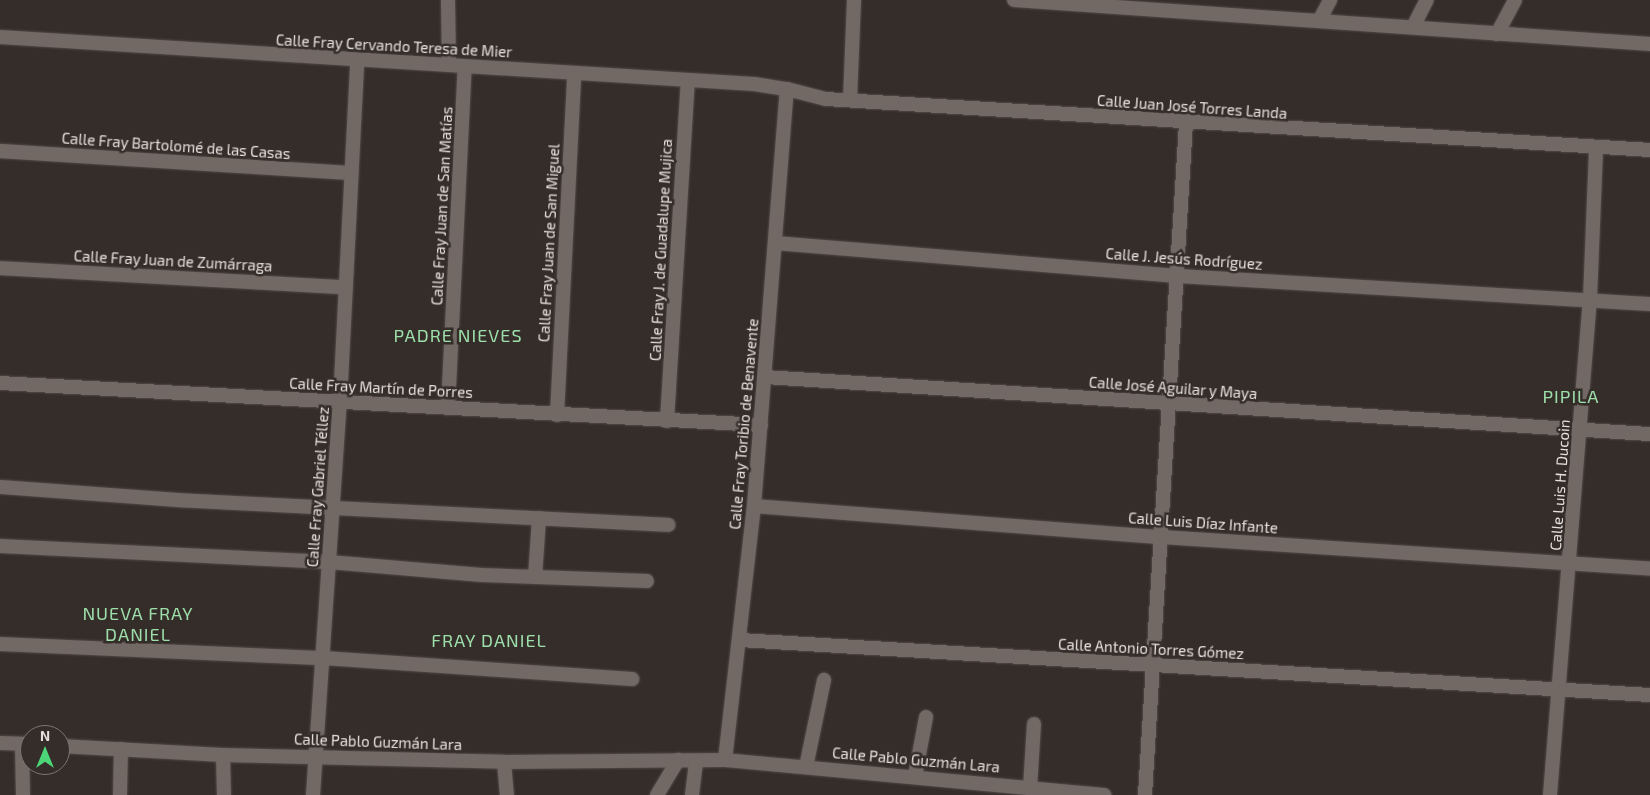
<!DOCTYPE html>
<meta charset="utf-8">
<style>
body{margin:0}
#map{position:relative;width:1650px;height:795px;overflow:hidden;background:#352d29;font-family:"Exo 2",sans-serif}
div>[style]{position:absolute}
.roads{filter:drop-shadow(0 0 1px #514a47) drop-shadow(0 0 1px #514a47)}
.minor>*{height:14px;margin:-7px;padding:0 7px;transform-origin:7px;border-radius:7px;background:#726864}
span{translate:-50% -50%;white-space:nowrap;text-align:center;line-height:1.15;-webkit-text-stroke:5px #352d29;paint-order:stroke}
.street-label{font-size:15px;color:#e6e0de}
.quarter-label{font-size:18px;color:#9ddfaa;letter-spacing:1px}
.north{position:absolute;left:20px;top:725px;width:50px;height:50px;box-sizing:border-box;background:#352d29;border:1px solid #7c7571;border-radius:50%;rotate:0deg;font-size:14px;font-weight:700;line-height:20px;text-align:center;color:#e6e0de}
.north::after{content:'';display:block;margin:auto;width:18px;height:22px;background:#4cd677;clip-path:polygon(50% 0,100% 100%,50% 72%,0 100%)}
</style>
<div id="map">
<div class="roads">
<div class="minor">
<i style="left:448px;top:0;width:65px;rotate:89.1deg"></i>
<i style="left:1014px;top:0;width:638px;rotate:3.96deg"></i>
<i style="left:1319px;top:21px;width:24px;rotate:-62deg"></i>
<i style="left:1413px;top:27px;width:30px;rotate:-63deg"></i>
<i style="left:1497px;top:34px;width:38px;rotate:-62deg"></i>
<i style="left:0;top:37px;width:755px;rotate:3.57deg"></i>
<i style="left:754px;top:84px;width:33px;rotate:9deg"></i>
<i style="left:787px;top:89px;width:40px;rotate:14.4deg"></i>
<i style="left:826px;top:99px;width:826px;rotate:3.54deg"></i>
<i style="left:850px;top:100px;width:100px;rotate:-87.7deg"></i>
<i style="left:0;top:151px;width:352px;rotate:3.6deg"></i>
<i style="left:776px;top:243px;width:402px;rotate:4.7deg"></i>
<i style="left:1177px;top:276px;width:474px;rotate:3.4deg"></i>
<i style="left:0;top:268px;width:346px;rotate:3.2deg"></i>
<i style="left:765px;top:377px;width:887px;rotate:3.69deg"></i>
<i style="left:0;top:383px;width:762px;rotate:3.16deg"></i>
<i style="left:448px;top:408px;width:342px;rotate:-87.2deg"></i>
<i style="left:557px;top:415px;width:341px;rotate:-87.1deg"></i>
<i style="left:667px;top:421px;width:341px;rotate:-86.5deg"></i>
<i style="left:0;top:487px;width:178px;rotate:4.2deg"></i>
<i style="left:178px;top:500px;width:491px;rotate:2.9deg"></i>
<i style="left:754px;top:506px;width:408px;rotate:4.4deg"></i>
<i style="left:1161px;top:537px;width:490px;rotate:3.7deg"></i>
<i style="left:0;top:546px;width:329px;rotate:2.8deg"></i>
<i style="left:329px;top:562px;width:153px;rotate:4.9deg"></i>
<i style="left:481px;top:575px;width:166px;rotate:2.1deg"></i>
<i style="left:535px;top:577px;width:59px;rotate:-86.1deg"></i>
<i style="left:740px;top:640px;width:912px;rotate:3.46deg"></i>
<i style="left:0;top:644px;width:323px;rotate:2.5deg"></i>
<i style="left:323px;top:658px;width:310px;rotate:3.9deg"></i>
<i style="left:0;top:743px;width:29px;rotate:2deg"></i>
<i style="left:22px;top:744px;width:51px;rotate:88.9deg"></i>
<i style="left:60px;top:746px;width:163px;rotate:3.2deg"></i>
<i style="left:223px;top:755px;width:281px;rotate:1.4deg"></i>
<i style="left:504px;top:762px;width:221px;rotate:-0.5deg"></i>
<i style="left:725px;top:760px;width:381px;rotate:5.3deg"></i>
<i style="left:223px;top:755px;width:40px;rotate:88.6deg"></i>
<i style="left:725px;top:760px;width:256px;rotate:-83.5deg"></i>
<i style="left:754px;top:506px;width:418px;rotate:-85.5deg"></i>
<i style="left:504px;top:762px;width:33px;rotate:85deg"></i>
<i style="left:806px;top:767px;width:89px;rotate:-78.3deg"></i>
<i style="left:915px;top:776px;width:60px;rotate:-79.4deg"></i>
<i style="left:1030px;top:788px;width:64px;rotate:-86.4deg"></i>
<i style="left:120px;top:795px;width:46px;rotate:-88.8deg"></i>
<i style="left:313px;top:795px;width:394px;rotate:-86.1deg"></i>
<i style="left:340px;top:402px;width:341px;rotate:-87.1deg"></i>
<i style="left:657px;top:795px;width:41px;rotate:-59deg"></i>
<i style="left:692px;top:795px;width:34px;rotate:-83deg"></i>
<i style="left:1145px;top:795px;width:673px;rotate:-86.51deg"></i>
<i style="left:1550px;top:795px;width:498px;rotate:-85.4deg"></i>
<i style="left:1590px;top:299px;width:152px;rotate:-87.7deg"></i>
</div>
</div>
<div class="street-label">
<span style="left:394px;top:46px;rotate:3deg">Calle Fray Cervando Teresa de Mier</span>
<span style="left:1192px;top:107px;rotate:4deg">Calle Juan José Torres Landa</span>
<span style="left:176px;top:146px;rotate:4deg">Calle Fray Bartolomé de las Casas</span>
<span style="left:442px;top:206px;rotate:-87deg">Calle Fray Juan de San Matías</span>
<span style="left:549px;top:243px;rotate:-87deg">Calle Fray Juan de San Miguel</span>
<span style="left:661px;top:250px;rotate:-87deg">Calle Fray J. de Guadalupe Mujica</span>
<span style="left:1184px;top:259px;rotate:4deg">Calle J. Jesús Rodríguez</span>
<span style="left:173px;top:261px;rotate:3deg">Calle Fray Juan de Zumárraga</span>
<span style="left:381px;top:388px;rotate:3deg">Calle Fray Martín de Porres</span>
<span style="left:1173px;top:388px;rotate:4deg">Calle José Aguilar y Maya</span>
<span style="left:744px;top:424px;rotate:-85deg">Calle Fray Toribio de Benavente</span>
<span style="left:1560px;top:485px;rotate:-86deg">Calle Luis H. Ducoin</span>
<span style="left:318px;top:487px;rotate:-86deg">Calle Fray Gabriel Téllez</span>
<span style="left:1203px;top:523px;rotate:4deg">Calle Luis Díaz Infante</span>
<span style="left:1151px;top:649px;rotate:3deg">Calle Antonio Torres Gómez</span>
<span style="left:378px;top:742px;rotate:2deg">Calle Pablo Guzmán Lara</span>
<span style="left:916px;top:760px;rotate:5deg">Calle Pablo Guzmán Lara</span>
</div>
<div class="quarter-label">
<span style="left:458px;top:335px">PADRE NIEVES</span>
<span style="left:1571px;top:396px">PIPILA</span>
<span style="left:138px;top:624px">NUEVA FRAY<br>DANIEL</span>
<span style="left:489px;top:640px">FRAY DANIEL</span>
</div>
<div class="north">N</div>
</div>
